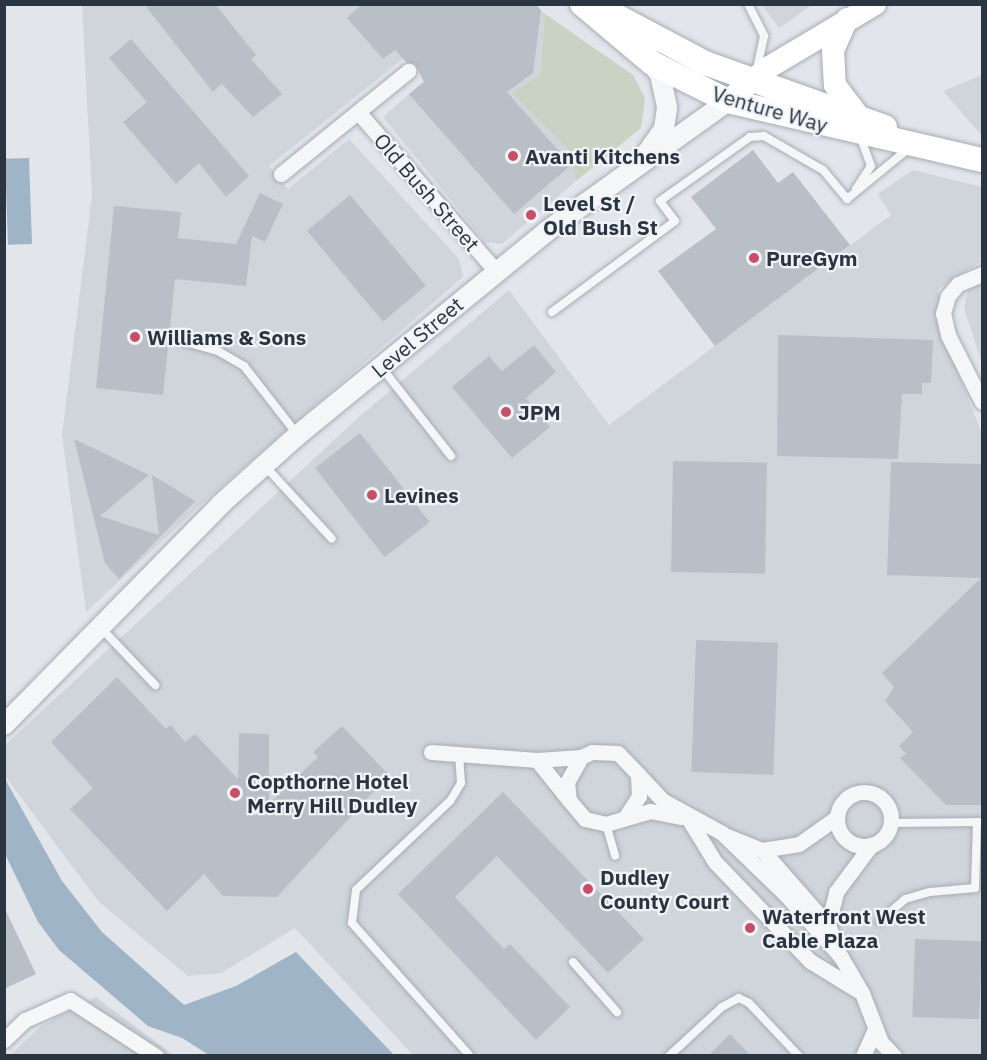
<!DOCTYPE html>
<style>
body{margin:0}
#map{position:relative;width:987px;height:1060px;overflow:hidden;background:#e2e5ea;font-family:"IBM Plex Sans",sans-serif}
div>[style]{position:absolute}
.built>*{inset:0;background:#d0d5db}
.green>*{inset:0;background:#c8d3c3}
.water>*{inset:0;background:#9fb5c7;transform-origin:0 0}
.building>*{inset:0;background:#b9bfc6;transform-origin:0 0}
.roads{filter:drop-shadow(0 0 2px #a7acb4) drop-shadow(0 0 2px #a7acb4)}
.service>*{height:8px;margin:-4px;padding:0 4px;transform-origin:4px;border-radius:4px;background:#f4f6f8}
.minor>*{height:15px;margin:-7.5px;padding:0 7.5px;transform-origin:7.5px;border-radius:7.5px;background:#f4f6f8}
.minor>.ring{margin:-7.5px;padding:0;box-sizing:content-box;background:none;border:15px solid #f4f6f8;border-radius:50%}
.tertiary>*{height:20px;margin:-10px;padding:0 10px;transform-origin:10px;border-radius:10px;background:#f4f6f8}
.secondary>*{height:22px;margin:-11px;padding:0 11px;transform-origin:11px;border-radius:11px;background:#fff}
.primary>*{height:24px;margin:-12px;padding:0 12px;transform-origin:12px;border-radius:12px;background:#fff}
.dots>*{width:16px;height:16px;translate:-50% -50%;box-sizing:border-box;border:3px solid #f1f4f7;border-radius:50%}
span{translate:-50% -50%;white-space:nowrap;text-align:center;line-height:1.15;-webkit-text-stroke:4.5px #f1f4f7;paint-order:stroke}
.street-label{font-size:21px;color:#2b3441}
.poi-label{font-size:21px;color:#2b3441;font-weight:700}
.left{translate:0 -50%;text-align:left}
.frame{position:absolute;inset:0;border:6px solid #2b3441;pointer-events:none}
</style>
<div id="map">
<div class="built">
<i style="clip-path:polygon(82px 5px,470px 5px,269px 166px,288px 189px,349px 139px,459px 259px,463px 277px,206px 500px,86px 612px,62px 435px,92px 196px)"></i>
<i style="clip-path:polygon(510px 5px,536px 5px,545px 14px,540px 75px,512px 93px,570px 152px,576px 181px,502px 244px,485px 242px,383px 117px)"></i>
<i style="clip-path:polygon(762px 5px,812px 5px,779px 28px)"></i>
<i style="clip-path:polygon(982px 75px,982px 136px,943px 91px)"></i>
<i style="clip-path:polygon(913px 170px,982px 187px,982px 261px,938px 289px,952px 358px,982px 434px,982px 1055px,413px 1055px,295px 928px,221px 973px,188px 976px,98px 901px,5px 776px,5px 745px,359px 417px,509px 290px,609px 425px,891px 215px,878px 194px)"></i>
<i style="clip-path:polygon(982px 284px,982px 364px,964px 308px,969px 287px)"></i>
<i style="clip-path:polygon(96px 997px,173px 1055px,9px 1056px,41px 1026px)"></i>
</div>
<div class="green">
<i style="clip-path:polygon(545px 14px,633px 75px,645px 98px,641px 128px,576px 181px,570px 152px,512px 93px,540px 75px)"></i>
</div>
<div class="water">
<i style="left:29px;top:158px;width:86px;height:24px;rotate:88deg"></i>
<i style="clip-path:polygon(4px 777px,62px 881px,102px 932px,184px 1005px,236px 986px,296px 952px,394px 1055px,209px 1055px,182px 1038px,148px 1026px,59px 950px,38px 922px,5px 854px)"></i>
</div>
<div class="building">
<i style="clip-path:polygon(144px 4px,215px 4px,256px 55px,251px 59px,282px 94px,253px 117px,222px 84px,213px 92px)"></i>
<i style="clip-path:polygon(362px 4px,535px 4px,541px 10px,533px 73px,507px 92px,571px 165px,514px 214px,409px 94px,424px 82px,415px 64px,406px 62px,395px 50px,383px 59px,347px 18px)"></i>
<i style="clip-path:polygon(131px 39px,249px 176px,226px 197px,199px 163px,176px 184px,123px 122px,147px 102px,109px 58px)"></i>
<i style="clip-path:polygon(753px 150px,778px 183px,793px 172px,850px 245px,715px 346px,658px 271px,716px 229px,691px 197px)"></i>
<i style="clip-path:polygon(260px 193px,283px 204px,265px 242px,252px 236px,246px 286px,175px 279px,163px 395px,96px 388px,114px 206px,181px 212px,178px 238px,236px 244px)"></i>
<i style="left:350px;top:195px;width:118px;height:56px;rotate:50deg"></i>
<i style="clip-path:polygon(778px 335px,933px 340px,931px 383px,922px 383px,922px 394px,902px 394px,898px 459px,777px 456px)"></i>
<i style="clip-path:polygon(534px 345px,556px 372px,526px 398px,550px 427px,512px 458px,452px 387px,489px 356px,502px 371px)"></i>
<i style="left:360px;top:433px;width:113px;height:57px;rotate:52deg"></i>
<i style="clip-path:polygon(74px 439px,149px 475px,100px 516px,159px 535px,152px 475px,195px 501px,119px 579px,105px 563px)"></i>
<i style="left:673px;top:461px;width:94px;height:111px;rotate:1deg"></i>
<i style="clip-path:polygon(891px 462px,982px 464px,982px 805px,946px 805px,900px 758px,906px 754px,899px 746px,913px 732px,885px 701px,894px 687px,882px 673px,981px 578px,887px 575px)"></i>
<i style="left:696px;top:640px;width:82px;height:132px;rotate:2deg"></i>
<i style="clip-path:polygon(117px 677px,166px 729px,171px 725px,185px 742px,195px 734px,238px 779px,239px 733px,269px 734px,269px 804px,318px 757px,313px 752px,342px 726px,389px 775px,277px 897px,223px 896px,204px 874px,167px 911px,70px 809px,93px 788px,51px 742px)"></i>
<i style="clip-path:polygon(503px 792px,644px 939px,608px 973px,497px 856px,455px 897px,504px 949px,510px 944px,570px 1007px,536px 1040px,398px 894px)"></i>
<i style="clip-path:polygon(4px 907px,36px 974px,4px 989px)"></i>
<i style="left:915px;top:939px;width:67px;height:78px;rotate:2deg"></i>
<i style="clip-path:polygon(730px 1034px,751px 1056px,708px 1056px)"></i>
</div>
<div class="roads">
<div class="service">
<i style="left:748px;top:4px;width:36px;rotate:63deg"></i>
<i style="left:764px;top:36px;width:33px;rotate:102deg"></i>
<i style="left:856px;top:189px;width:27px;rotate:-57deg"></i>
<i style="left:871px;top:166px;width:29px;rotate:-110deg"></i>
<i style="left:847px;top:199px;width:79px;rotate:-39.3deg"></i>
<i style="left:552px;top:312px;width:153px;rotate:-36.5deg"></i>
<i style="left:675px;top:221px;width:25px;rotate:-127deg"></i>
<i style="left:660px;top:201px;width:110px;rotate:-35.4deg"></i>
<i style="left:750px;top:137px;width:14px;rotate:-4deg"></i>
<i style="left:764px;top:136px;width:68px;rotate:30deg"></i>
<i style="left:823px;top:170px;width:38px;rotate:50deg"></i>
<i style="left:178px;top:340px;width:41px;rotate:15.4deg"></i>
<i style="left:218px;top:351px;width:30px;rotate:30deg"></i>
<i style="left:244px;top:366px;width:86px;rotate:52.1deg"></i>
<i style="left:382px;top:368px;width:112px;rotate:51.9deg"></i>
<i style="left:264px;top:465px;width:100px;rotate:47.4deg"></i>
<i style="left:101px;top:628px;width:79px;rotate:46.5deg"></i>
<i style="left:459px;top:754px;width:29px;rotate:86deg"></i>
<i style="left:461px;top:783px;width:21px;rotate:121deg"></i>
<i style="left:450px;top:801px;width:129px;rotate:136.6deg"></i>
<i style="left:356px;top:890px;width:33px;rotate:97deg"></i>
<i style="left:352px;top:923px;width:178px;rotate:48.4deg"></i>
<i style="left:891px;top:823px;width:91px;rotate:-0.6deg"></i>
<i style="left:606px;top:824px;width:33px;rotate:74deg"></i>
<i style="left:880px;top:921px;width:33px;rotate:-41deg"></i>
<i style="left:905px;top:899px;width:26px;rotate:-16deg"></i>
<i style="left:930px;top:892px;width:45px;rotate:-5.1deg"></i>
<i style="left:975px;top:888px;width:66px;rotate:-88.3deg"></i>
<i style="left:573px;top:962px;width:67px;rotate:48.7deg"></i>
<i style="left:669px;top:1056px;width:72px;rotate:-42.8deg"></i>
<i style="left:722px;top:1007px;width:19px;rotate:-28deg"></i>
<i style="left:739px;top:998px;width:11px;rotate:27deg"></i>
<i style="left:749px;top:1003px;width:73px;rotate:46.7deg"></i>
</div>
<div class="minor">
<i style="left:359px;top:113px;width:209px;rotate:49.1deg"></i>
<i style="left:281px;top:174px;width:164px;rotate:-39deg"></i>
<i style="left:982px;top:274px;width:26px;rotate:157deg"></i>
<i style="left:958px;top:284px;width:16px;rotate:130deg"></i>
<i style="left:948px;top:296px;width:18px;rotate:106deg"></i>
<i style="left:943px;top:313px;width:23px;rotate:77deg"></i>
<i style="left:948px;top:335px;width:75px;rotate:63.1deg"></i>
<i style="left:431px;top:752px;width:106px;rotate:4.3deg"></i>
<i style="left:638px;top:774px;width:35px;rotate:47deg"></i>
<i style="left:662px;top:800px;width:68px;rotate:28.8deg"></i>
<i style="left:722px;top:833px;width:89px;rotate:44.1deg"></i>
<i style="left:786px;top:895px;width:83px;rotate:48.4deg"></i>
<i style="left:841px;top:957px;width:42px;rotate:59.7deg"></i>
<i style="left:862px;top:993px;width:53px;rotate:68.8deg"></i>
<i style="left:881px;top:1042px;width:19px;rotate:47deg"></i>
<i class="ring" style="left:837px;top:792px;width:39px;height:39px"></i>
<i style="left:569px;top:800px;width:51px;rotate:-128.7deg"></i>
<i style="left:537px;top:760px;width:44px;rotate:-3.9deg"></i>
<i style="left:626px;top:816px;width:24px;rotate:-57deg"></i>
<i style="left:639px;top:796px;width:22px;rotate:-93deg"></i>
<i style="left:638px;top:774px;width:29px;rotate:-134deg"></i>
<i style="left:618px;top:753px;width:26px;rotate:-178deg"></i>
<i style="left:592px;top:752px;width:12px;rotate:156deg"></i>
<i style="left:581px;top:757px;width:29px;rotate:119deg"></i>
<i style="left:567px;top:782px;width:18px;rotate:84deg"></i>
<i style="left:569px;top:800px;width:25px;rotate:50deg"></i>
<i style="left:585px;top:819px;width:22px;rotate:13deg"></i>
<i style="left:606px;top:824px;width:46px;rotate:-16.5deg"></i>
<i style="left:650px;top:811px;width:32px;rotate:11deg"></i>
<i style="left:688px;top:818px;width:52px;rotate:58.5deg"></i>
<i style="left:715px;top:862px;width:137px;rotate:46.2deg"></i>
<i style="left:810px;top:961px;width:57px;rotate:31.5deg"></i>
<i style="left:727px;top:836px;width:38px;rotate:22deg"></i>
<i style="left:762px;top:850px;width:100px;rotate:48.7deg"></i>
<i style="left:828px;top:925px;width:27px;rotate:68deg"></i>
<i style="left:762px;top:850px;width:37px;rotate:-9deg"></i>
<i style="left:799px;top:844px;width:47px;rotate:-35.4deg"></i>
<i style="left:828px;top:925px;width:34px;rotate:-76deg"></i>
<i style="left:836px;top:892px;width:59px;rotate:-53.3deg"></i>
<i style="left:4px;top:1040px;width:29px;rotate:-44deg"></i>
<i style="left:25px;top:1020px;width:49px;rotate:-24deg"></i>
<i style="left:70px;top:1000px;width:103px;rotate:33.1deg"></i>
<i style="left:863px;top:1056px;width:30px;rotate:-66deg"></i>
</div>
<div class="tertiary">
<i style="left:647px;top:153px;width:29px;rotate:-55deg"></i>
<i style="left:664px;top:129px;width:22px;rotate:-82deg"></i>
<i style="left:667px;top:107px;width:33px;rotate:-102deg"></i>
<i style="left:660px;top:75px;width:14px;rotate:-124deg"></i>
<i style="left:4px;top:725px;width:310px;rotate:-45.5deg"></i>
<i style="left:221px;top:504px;width:103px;rotate:-41.9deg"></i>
<i style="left:298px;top:435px;width:322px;rotate:-39.3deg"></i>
<i style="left:547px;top:231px;width:223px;rotate:-35.7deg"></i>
</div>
<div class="secondary">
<i style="left:847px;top:19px;width:34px;rotate:114deg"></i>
<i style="left:833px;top:50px;width:35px;rotate:87deg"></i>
<i style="left:835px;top:85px;width:40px;rotate:53deg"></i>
<i style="left:728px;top:101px;width:50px;rotate:-40.1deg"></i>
<i style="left:766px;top:69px;width:127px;rotate:-30.8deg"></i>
</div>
<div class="primary">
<i style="left:582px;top:4px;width:92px;rotate:40.1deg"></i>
<i style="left:652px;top:63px;width:85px;rotate:26.6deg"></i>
<i style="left:728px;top:101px;width:261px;rotate:13.1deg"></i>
<i style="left:594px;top:4px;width:126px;rotate:28deg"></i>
<i style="left:705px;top:63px;width:191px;rotate:19.6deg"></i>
</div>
</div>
<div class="dots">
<i style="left:513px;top:156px;background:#c74e69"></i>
<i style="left:531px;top:215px;background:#c74e69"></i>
<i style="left:754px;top:258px;background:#c74e69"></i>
<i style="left:135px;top:337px;background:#c74e69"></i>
<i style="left:506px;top:412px;background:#c74e69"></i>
<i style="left:372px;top:495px;background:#c74e69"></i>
<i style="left:235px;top:793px;background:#c74e69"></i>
<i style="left:588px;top:889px;background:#c74e69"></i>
<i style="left:750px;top:928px;background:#c74e69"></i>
</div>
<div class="street-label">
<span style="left:770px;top:109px;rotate:16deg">Venture Way</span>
<span style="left:427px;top:192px;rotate:49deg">Old Bush Street</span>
<span style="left:417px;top:337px;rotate:-40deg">Level Street</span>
</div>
<div class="poi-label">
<span class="left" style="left:525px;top:156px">Avanti Kitchens</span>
<span class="left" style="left:543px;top:215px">Level St /<br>Old Bush St</span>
<span class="left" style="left:766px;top:258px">PureGym</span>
<span class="left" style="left:147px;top:337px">Williams &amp; Sons</span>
<span class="left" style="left:518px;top:412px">JPM</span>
<span class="left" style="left:384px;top:495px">Levines</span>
<span class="left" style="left:247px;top:793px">Copthorne Hotel<br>Merry Hill Dudley</span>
<span class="left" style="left:600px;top:889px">Dudley<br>County Court</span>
<span class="left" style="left:762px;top:928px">Waterfront West<br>Cable Plaza</span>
</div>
<div class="frame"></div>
</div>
